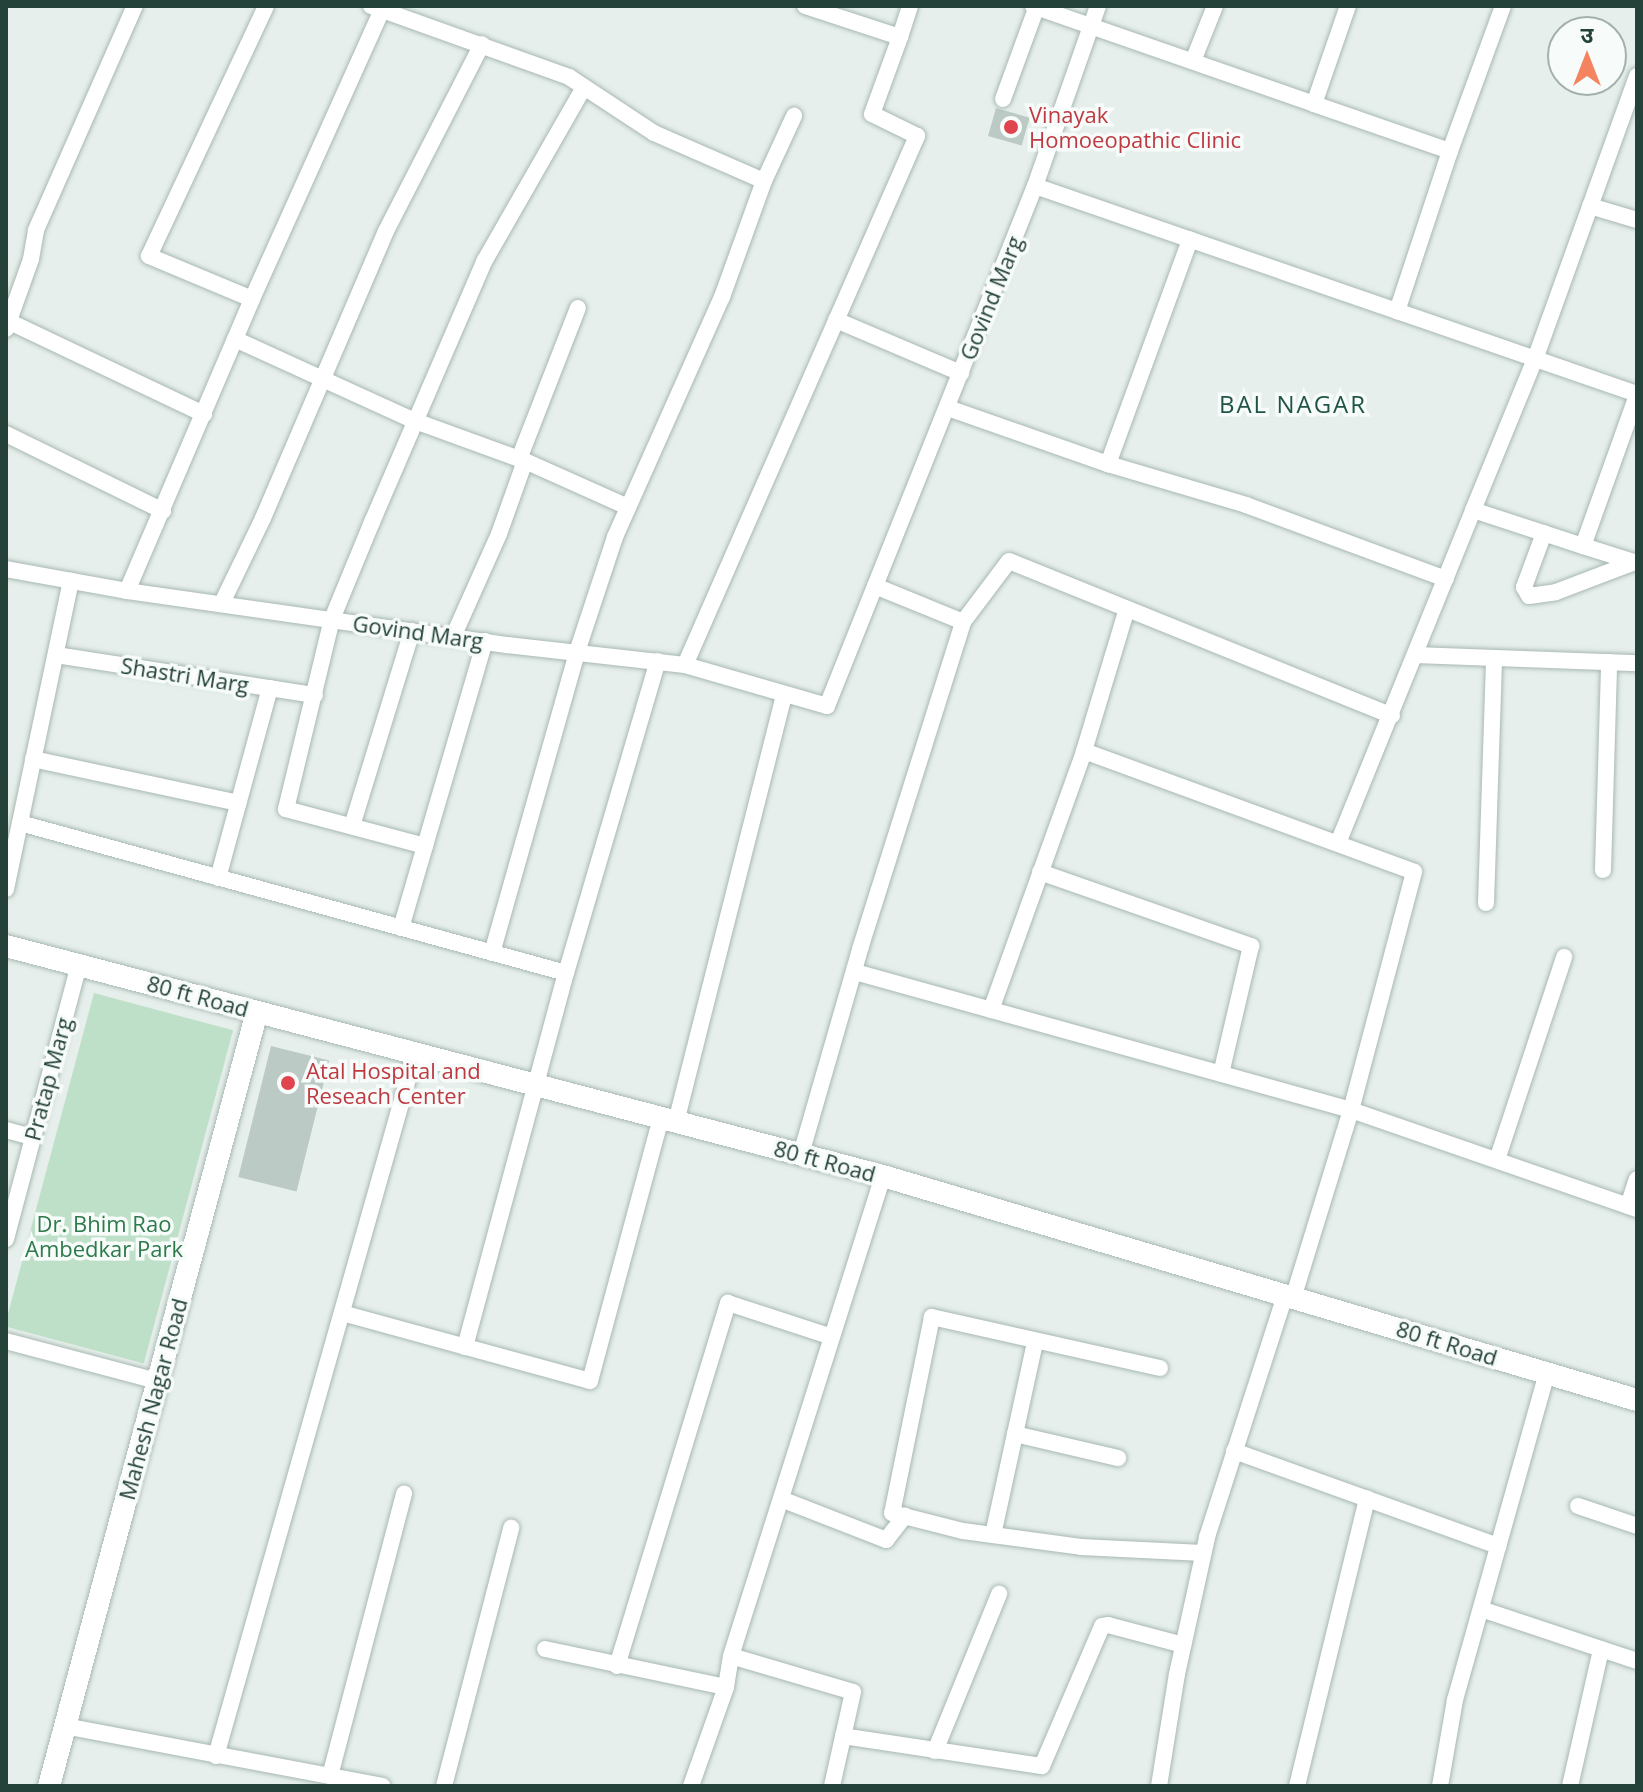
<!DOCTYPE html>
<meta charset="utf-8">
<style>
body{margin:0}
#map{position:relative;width:1643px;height:1792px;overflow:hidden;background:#e6efeb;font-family:"Open Sans","Noto Sans Devanagari",sans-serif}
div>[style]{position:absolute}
.green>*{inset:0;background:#bfe0c8;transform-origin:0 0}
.building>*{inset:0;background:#bbcac4;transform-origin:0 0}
.roads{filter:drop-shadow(0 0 2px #a8b8b2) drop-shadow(0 0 2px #a8b8b2)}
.street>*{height:16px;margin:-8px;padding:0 8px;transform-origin:8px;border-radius:8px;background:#fff}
.secondary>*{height:22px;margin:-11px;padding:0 11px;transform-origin:11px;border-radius:11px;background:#fff}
.dots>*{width:22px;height:22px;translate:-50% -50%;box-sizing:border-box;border:4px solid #f7fbf9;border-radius:50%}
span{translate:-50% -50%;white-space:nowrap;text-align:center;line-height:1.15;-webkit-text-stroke:7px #f7fbf9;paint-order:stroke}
.health-label{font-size:22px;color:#be3a42}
.left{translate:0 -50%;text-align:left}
.street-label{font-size:22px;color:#24423a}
.park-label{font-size:22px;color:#2d7a4b}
.neighbourhood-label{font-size:24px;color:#1f5548;letter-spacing:2px}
.frame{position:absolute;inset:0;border:8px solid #24423a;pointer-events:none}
.north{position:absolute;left:1547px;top:16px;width:80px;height:80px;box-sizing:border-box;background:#f7fbf9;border:2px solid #a3b1ad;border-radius:50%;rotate:0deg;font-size:22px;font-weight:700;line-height:32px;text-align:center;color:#24423a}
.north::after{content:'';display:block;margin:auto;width:28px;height:36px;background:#f4845f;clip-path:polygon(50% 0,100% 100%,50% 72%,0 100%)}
</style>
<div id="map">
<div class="green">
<i style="left:94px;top:993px;width:144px;height:345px;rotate:15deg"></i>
</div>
<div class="building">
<i style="left:996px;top:108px;width:35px;height:29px;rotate:16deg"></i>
<i style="left:271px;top:1046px;width:60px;height:135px;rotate:14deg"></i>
</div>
<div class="roads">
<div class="street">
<i style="left:371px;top:6px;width:210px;rotate:19.7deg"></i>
<i style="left:569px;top:77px;width:102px;rotate:33.4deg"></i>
<i style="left:654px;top:133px;width:120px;rotate:23.6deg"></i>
<i style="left:764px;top:181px;width:72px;rotate:-65.2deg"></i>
<i style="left:805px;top:6px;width:100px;rotate:18.1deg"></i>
<i style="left:900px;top:37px;width:33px;rotate:-72deg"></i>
<i style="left:1033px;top:6px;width:298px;rotate:19.2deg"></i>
<i style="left:1314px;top:104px;width:104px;rotate:-70.9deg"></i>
<i style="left:1193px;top:61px;width:59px;rotate:-68.2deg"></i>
<i style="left:1637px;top:76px;width:301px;rotate:109.8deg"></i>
<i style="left:1535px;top:359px;width:163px;rotate:112.3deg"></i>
<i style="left:1473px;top:510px;width:116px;rotate:18.1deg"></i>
<i style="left:1583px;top:546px;width:160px;rotate:-70.3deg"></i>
<i style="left:1003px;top:99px;width:99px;rotate:-69.9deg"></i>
<i style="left:1314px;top:104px;width:144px;rotate:19.1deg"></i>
<i style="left:1450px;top:151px;width:169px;rotate:108.3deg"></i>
<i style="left:1450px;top:151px;width:154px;rotate:-69.9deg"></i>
<i style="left:1035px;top:186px;width:637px;rotate:19.06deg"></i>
<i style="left:1590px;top:206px;width:49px;rotate:16.6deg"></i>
<i style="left:252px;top:299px;width:112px;rotate:-157.3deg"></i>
<i style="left:149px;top:256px;width:276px;rotate:-64.9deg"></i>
<i style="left:836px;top:320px;width:136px;rotate:23deg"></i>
<i style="left:10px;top:322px;width:215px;rotate:25.4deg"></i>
<i style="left:6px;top:329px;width:74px;rotate:-70.3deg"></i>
<i style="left:31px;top:259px;width:29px;rotate:-80deg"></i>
<i style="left:36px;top:230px;width:245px;rotate:-66.2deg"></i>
<i style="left:235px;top:339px;width:198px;rotate:24.5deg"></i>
<i style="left:415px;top:421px;width:117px;rotate:20deg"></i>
<i style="left:525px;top:461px;width:77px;rotate:109.6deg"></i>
<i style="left:499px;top:534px;width:113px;rotate:114.1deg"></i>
<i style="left:948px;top:408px;width:170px;rotate:19.3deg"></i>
<i style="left:1108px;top:464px;width:239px;rotate:-69.9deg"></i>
<i style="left:6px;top:434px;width:175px;rotate:26.1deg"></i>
<i style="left:519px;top:459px;width:162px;rotate:-68.7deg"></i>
<i style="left:525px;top:461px;width:113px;rotate:24.1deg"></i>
<i style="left:1108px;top:464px;width:144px;rotate:16.5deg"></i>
<i style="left:1246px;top:505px;width:213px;rotate:20.3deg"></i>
<i style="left:1544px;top:533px;width:58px;rotate:110.3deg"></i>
<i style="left:1524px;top:587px;width:10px;rotate:61deg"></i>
<i style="left:1529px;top:596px;width:27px;rotate:-8deg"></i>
<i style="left:1556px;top:592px;width:85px;rotate:-20.8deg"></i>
<i style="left:1583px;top:546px;width:57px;rotate:17.5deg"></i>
<i style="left:6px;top:569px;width:123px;rotate:10.3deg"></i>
<i style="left:127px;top:591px;width:384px;rotate:8.1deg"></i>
<i style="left:507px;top:645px;width:179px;rotate:6.4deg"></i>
<i style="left:685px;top:665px;width:148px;rotate:16.1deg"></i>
<i style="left:827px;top:706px;width:560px;rotate:-68.2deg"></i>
<i style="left:1035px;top:186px;width:191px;rotate:-70.7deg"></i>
<i style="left:875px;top:586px;width:95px;rotate:22.2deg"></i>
<i style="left:127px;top:591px;width:318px;rotate:-66.8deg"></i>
<i style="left:252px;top:299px;width:317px;rotate:-65.8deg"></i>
<i style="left:222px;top:603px;width:94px;rotate:-64.2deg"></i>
<i style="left:263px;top:518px;width:312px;rotate:-66.8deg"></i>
<i style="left:386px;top:231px;width:210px;rotate:-62.8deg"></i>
<i style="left:56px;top:655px;width:262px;rotate:8.8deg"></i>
<i style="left:1416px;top:655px;width:221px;rotate:2.1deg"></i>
<i style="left:685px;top:665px;width:578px;rotate:-66.32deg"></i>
<i style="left:917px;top:136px;width:50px;rotate:-153.9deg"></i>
<i style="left:872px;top:114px;width:82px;rotate:-70deg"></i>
<i style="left:1084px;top:751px;width:351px;rotate:20.1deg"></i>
<i style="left:1414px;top:872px;width:246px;rotate:104.8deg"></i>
<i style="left:1351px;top:1110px;width:197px;rotate:107.1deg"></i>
<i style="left:33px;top:759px;width:210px;rotate:12.1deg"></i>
<i style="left:20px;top:823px;width:566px;rotate:15.36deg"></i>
<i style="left:352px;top:826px;width:204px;rotate:-72.9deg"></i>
<i style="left:1338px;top:843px;width:359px;rotate:-67.9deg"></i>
<i style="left:425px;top:846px;width:144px;rotate:-165.1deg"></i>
<i style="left:286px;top:809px;width:195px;rotate:-76.4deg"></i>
<i style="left:332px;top:619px;width:105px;rotate:-67.6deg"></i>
<i style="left:372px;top:522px;width:285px;rotate:-66.7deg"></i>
<i style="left:485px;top:260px;width:197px;rotate:-60.2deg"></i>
<i style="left:1603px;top:870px;width:208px;rotate:-88.3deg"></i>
<i style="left:1040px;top:872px;width:224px;rotate:19.3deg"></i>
<i style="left:1251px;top:946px;width:131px;rotate:103.2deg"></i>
<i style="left:218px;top:878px;width:197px;rotate:-74.7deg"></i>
<i style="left:6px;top:889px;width:315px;rotate:-78.1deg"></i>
<i style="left:1486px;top:903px;width:243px;rotate:-88.1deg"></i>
<i style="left:401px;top:928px;width:299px;rotate:-73.7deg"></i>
<i style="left:492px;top:953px;width:313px;rotate:-74.2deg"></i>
<i style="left:577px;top:652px;width:121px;rotate:-71.7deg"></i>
<i style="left:615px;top:537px;width:263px;rotate:-66deg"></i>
<i style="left:722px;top:297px;width:123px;rotate:-70.1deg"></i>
<i style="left:855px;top:972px;width:515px;rotate:15.55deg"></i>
<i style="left:1351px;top:1110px;width:303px;rotate:19.1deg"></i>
<i style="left:991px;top:1010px;width:275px;rotate:-70.2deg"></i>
<i style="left:1084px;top:751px;width:148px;rotate:-73.2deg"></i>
<i style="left:676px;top:1122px;width:441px;rotate:-75.8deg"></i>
<i style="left:6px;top:1130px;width:27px;rotate:15deg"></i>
<i style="left:801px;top:1154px;width:216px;rotate:-73.9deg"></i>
<i style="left:861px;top:946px;width:340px;rotate:-72.5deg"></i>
<i style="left:963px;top:622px;width:76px;rotate:-53deg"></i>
<i style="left:1009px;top:561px;width:413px;rotate:22deg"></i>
<i style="left:1497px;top:1160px;width:214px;rotate:-71.7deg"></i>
<i style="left:1628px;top:1206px;width:28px;rotate:-72deg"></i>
<i style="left:6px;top:1239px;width:284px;rotate:-75.1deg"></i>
<i style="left:342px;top:1313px;width:257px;rotate:15.3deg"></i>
<i style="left:590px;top:1381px;width:272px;rotate:-74.9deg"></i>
<i style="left:6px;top:1341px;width:156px;rotate:14.8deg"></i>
<i style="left:465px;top:1347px;width:387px;rotate:-74.9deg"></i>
<i style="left:566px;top:973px;width:325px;rotate:-73.6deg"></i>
<i style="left:1160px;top:1368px;width:234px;rotate:-167.4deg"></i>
<i style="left:932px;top:1317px;width:200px;rotate:101.5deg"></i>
<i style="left:892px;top:1513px;width:73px;rotate:14.2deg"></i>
<i style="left:963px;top:1531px;width:119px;rotate:7.7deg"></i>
<i style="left:1081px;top:1547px;width:122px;rotate:2.8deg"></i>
<i style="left:1015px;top:1434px;width:106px;rotate:13.1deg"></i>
<i style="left:1234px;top:1451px;width:281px;rotate:19.8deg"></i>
<i style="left:781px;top:1499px;width:113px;rotate:21.3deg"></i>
<i style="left:886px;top:1540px;width:31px;rotate:-52deg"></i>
<i style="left:1578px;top:1506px;width:62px;rotate:18.7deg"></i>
<i style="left:993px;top:1535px;width:198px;rotate:-77.7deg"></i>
<i style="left:1481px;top:1609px;width:164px;rotate:18.4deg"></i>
<i style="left:545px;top:1649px;width:185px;rotate:11.9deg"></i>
<i style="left:731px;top:1656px;width:127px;rotate:16.4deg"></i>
<i style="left:853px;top:1692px;width:96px;rotate:102.6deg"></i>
<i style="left:617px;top:1666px;width:380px;rotate:-73deg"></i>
<i style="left:728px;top:1303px;width:109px;rotate:18.1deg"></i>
<i style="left:65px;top:1726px;width:323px;rotate:10.7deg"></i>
<i style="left:843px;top:1736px;width:201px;rotate:8.6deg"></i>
<i style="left:1042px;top:1766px;width:152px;rotate:-66.8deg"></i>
<i style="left:1102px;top:1626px;width:6px;rotate:-9deg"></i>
<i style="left:1108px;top:1625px;width:78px;rotate:14.9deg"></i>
<i style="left:935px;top:1751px;width:170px;rotate:-67.8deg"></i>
<i style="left:216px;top:1756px;width:730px;rotate:-74.17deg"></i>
<i style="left:330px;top:1776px;width:292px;rotate:-75.3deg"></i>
<i style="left:444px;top:1786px;width:267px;rotate:-75.4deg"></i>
<i style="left:691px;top:1786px;width:105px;rotate:-70.5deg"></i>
<i style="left:726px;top:1687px;width:31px;rotate:-81deg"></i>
<i style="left:731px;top:1656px;width:503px;rotate:-72.43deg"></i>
<i style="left:1159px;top:1786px;width:113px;rotate:-80.9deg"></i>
<i style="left:1177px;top:1674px;width:140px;rotate:-77.6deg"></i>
<i style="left:1207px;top:1537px;width:254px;rotate:-72.1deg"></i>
<i style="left:1297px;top:1786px;width:296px;rotate:-76.3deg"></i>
<i style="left:1440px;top:1786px;width:87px;rotate:-80.1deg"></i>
<i style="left:1455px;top:1700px;width:340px;rotate:-74.3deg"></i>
<i style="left:1570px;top:1786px;width:140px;rotate:-77.2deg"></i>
</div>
<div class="secondary">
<i style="left:6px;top:946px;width:907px;rotate:14.7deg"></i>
<i style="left:883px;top:1176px;width:787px;rotate:16.55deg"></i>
<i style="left:49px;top:1786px;width:801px;rotate:-74.96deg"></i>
</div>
</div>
<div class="dots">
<i style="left:1011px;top:127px;background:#e0444e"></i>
<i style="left:288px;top:1083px;background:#e0444e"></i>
</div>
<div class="health-label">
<span class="left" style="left:1029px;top:127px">Vinayak<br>Homoeopathic Clinic</span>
<span class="left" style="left:306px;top:1083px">Atal Hospital and<br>Reseach Center</span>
</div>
<div class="street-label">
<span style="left:991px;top:298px;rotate:-68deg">Govind Marg</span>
<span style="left:418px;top:632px;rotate:8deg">Govind Marg</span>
<span style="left:185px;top:675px;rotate:9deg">Shastri Marg</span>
<span style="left:198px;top:996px;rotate:15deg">80 ft Road</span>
<span style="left:48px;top:1079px;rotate:-75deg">Pratap Marg</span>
<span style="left:825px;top:1161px;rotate:15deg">80 ft Road</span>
<span style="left:1447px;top:1343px;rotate:17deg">80 ft Road</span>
<span style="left:153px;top:1399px;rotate:-75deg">Mahesh Nagar Road</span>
</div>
<div class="park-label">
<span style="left:104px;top:1236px">Dr. Bhim Rao<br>Ambedkar Park</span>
</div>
<div class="neighbourhood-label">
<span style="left:1293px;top:404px">BAL NAGAR</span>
</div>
<div class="frame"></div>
<div class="north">उ</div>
</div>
